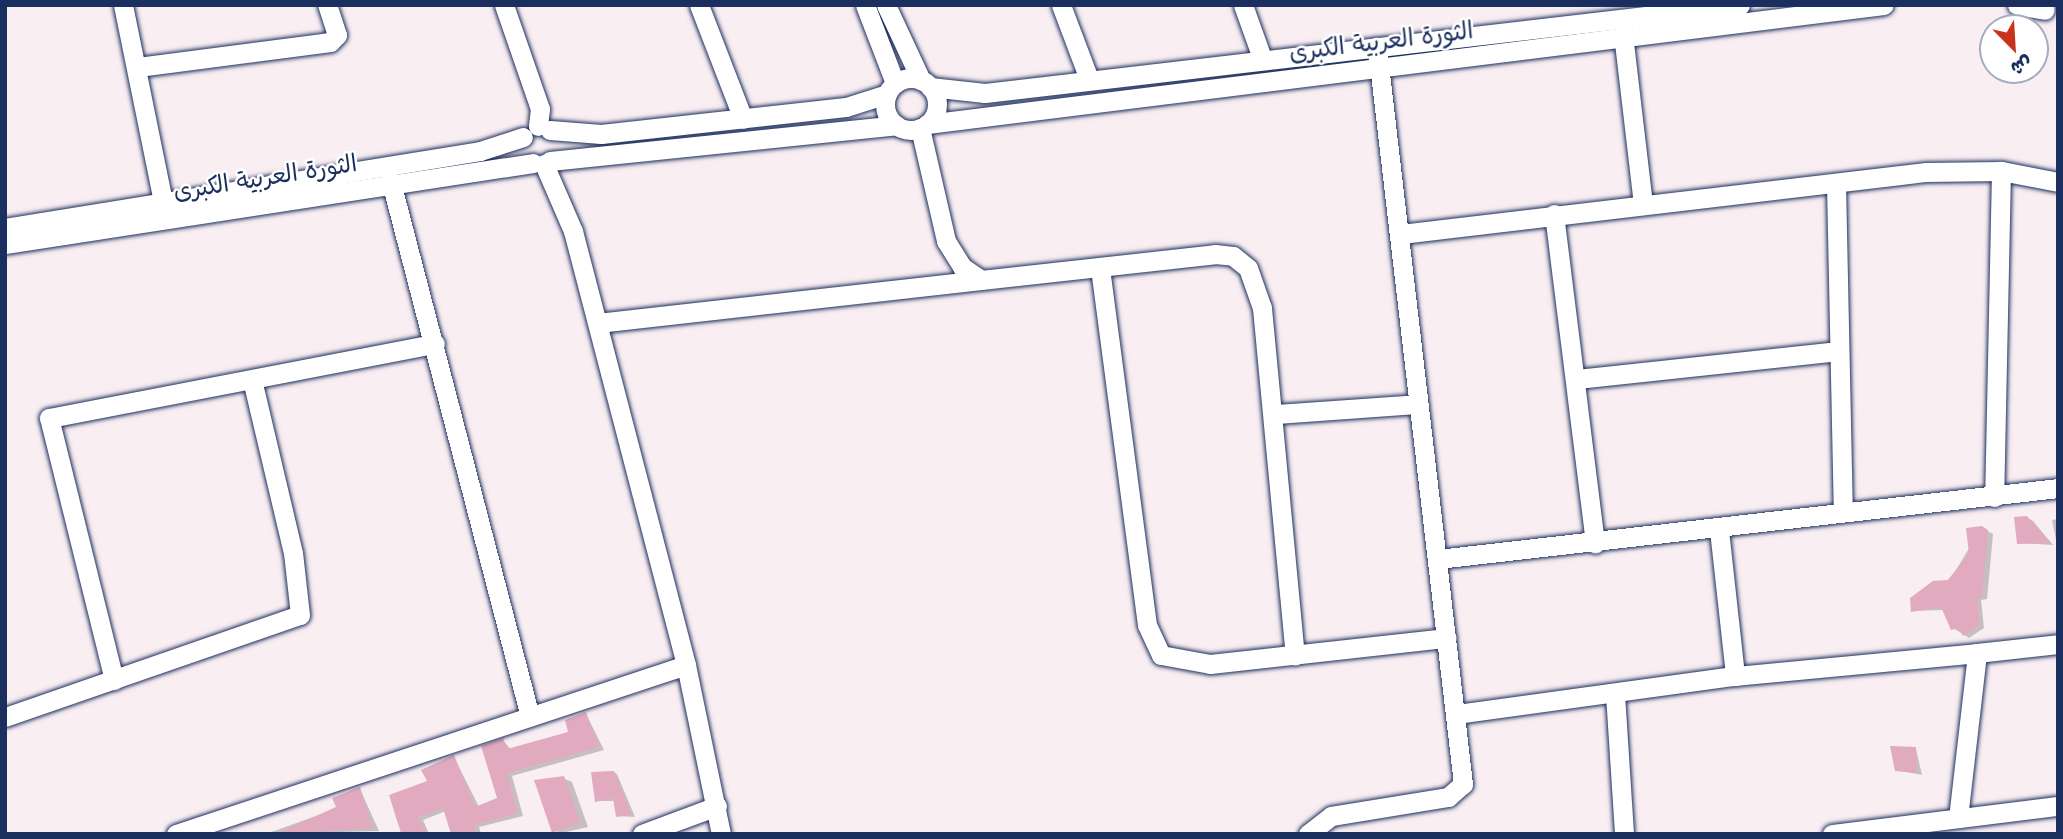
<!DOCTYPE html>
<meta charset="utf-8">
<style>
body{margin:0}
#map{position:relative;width:2063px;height:839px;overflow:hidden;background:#f9eef2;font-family:Mali,"Playpen Sans Arabic",sans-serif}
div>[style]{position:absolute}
.shadow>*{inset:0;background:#0003}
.building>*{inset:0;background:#e2aabf}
.roads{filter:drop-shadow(0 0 2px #1b2f5e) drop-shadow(0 0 2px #1b2f5e)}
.minor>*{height:19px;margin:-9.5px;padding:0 9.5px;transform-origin:9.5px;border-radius:9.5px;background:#fff}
.minor>.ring{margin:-9.5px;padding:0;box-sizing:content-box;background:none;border:19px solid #fff;border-radius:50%}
span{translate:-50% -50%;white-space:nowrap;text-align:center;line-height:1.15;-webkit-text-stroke:5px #fff;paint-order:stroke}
.street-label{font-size:24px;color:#1b2f5e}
.frame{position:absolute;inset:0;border:7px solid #1b2f5e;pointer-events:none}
.north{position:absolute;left:1979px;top:14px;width:70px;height:70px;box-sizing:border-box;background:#fff;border:2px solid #a4acbf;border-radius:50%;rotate:156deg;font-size:19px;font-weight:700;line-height:28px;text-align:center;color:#1b2f5e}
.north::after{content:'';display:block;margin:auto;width:24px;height:32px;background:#c8321e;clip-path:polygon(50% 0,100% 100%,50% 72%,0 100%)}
</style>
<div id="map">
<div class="shadow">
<i style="clip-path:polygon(2027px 518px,2033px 521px,2053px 545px,2019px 543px)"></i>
<i style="clip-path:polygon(2058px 519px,2058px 550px,2052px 520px)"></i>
<i style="clip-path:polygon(1981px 528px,1993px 534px,1987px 599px,1981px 600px,1984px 628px,1969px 638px,1953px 628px,1944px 610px,1912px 611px,1949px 582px)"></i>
<i style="clip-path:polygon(586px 714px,604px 750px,512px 776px,523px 816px,479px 827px,481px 834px,453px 834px,446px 811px,423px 820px,429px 834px,401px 834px,391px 796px,429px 782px,454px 757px,479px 807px,499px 799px,503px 740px,511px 750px,570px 733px)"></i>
<i style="clip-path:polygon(1916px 749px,1922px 775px,1896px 770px)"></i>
<i style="clip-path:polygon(612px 771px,617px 774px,635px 817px,617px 816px,615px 801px,596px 801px,593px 773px)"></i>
<i style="clip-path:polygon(563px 778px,572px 782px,588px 827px,557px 834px)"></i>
<i style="clip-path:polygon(360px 789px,379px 831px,266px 834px,338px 808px)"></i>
</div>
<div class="building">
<i style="clip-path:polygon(2027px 516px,2051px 543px,2017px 544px,2014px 517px)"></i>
<i style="clip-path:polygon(1982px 526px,1988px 530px,1982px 597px,1977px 598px,1979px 625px,1963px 636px,1959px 628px,1951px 630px,1941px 607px,1911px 612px,1910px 598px,1933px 581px,1948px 580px,1969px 553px,1966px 528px)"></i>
<i style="clip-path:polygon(586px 712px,599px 747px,507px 773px,518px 813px,474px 825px,477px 834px,451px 834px,443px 808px,418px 817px,426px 834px,404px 834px,398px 824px,389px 795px,427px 781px,421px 770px,454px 755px,475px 807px,497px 798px,481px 746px,503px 738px,507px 749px,568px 732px,565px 720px)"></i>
<i style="clip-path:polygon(1890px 746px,1916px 747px,1917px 773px,1895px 771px)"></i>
<i style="clip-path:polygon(614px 771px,624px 796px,631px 815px,616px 817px,613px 798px,595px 802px,591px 772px)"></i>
<i style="clip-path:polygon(564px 776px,580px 822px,552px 833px,534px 780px)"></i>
<i style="clip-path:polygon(360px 787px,373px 828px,276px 834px,336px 807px,332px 798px)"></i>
</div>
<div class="roads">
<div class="minor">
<i style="left:123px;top:5px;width:211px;rotate:78.5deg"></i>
<i style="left:504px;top:5px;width:110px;rotate:70.9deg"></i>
<i style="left:540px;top:109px;width:17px;rotate:97deg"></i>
<i style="left:699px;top:5px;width:122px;rotate:68.9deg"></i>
<i style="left:865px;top:5px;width:84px;rotate:69deg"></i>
<i style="left:886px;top:5px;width:83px;rotate:65deg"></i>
<i style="left:1061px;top:5px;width:79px;rotate:69.3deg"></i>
<i style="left:1243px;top:5px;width:56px;rotate:70.3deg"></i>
<i style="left:2017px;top:5px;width:28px;rotate:10deg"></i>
<i style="left:1623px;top:34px;width:170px;rotate:83.3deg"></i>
<i style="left:138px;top:67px;width:194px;rotate:-7.4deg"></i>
<i style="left:330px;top:42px;width:10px;rotate:-45deg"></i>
<i style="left:337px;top:35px;width:32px;rotate:-108deg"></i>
<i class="ring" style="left:885px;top:78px;width:33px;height:33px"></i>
<i style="left:930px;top:87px;width:55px;rotate:6.2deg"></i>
<i style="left:985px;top:93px;width:760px;rotate:-6.65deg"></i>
<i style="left:927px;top:124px;width:964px;rotate:-7.09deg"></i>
<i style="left:920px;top:128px;width:116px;rotate:77deg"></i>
<i style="left:946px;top:241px;width:31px;rotate:58deg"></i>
<i style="left:962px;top:267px;width:23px;rotate:34deg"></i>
<i style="left:981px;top:280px;width:235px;rotate:-6.3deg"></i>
<i style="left:1215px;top:254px;width:18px;rotate:6deg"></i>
<i style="left:1233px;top:256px;width:19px;rotate:39deg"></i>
<i style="left:1248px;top:268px;width:42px;rotate:70.7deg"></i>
<i style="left:1262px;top:308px;width:349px;rotate:84.6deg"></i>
<i style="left:550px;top:130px;width:51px;rotate:4.5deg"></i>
<i style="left:601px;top:134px;width:246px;rotate:-6.3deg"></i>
<i style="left:846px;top:107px;width:43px;rotate:-17.6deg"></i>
<i style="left:550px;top:161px;width:348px;rotate:-5.9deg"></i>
<i style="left:544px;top:164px;width:73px;rotate:66.6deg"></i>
<i style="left:573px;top:231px;width:448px;rotate:75.4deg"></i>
<i style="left:686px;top:665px;width:173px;rotate:78.3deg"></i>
<i style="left:2001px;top:171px;width:58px;rotate:10.9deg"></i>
<i style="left:391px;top:182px;width:549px;rotate:75.43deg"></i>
<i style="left:1836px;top:184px;width:327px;rotate:88.8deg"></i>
<i style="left:1554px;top:214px;width:332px;rotate:82.9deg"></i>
<i style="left:5px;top:228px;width:481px;rotate:-9.2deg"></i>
<i style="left:480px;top:151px;width:45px;rotate:-18deg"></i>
<i style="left:1401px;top:234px;width:529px;rotate:-6.74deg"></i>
<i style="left:1926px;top:172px;width:75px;rotate:-0.8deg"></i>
<i style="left:2001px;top:171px;width:326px;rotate:91.2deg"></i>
<i style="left:5px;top:244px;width:534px;rotate:-8.72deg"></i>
<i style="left:1100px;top:268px;width:360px;rotate:82.5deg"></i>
<i style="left:1147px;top:625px;width:33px;rotate:65deg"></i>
<i style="left:1161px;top:655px;width:50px;rotate:10.4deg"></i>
<i style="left:1210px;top:664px;width:238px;rotate:-6.3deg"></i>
<i style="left:598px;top:323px;width:385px;rotate:-6.4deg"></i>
<i style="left:1577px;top:379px;width:263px;rotate:-6.1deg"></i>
<i style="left:1275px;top:414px;width:143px;rotate:-4deg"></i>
<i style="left:1719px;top:530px;width:147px;rotate:83.7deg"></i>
<i style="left:1438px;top:559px;width:624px;rotate:-6.53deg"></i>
<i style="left:114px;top:680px;width:270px;rotate:-103.9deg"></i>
<i style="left:49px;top:418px;width:393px;rotate:-10.9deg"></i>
<i style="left:1615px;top:694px;width:140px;rotate:86.3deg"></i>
<i style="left:1456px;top:714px;width:282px;rotate:-7.8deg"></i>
<i style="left:1735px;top:676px;width:243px;rotate:-5.4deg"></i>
<i style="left:5px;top:717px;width:312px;rotate:-19.1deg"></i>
<i style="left:300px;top:615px;width:62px;rotate:-96.4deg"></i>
<i style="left:293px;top:553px;width:178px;rotate:-103.3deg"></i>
<i style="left:1958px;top:818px;width:166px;rotate:-83.4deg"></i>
<i style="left:1977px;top:653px;width:81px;rotate:-6.3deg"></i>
<i style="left:176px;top:834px;width:537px;rotate:-18.33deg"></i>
<i style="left:642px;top:834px;width:80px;rotate:-20.5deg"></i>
<i style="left:1308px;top:834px;width:29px;rotate:-38deg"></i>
<i style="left:1331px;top:816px;width:119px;rotate:-9.2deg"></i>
<i style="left:1448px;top:797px;width:20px;rotate:-41deg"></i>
<i style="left:1463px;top:784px;width:742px;rotate:-96.66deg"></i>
<i style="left:1832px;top:834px;width:228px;rotate:-7.1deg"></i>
</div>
</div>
<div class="street-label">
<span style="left:1381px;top:40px;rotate:-7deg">الثورة العربية الكبرى</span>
<span style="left:265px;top:176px;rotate:-9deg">الثورة العربية الكبرى</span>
</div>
<div class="frame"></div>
<div class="north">ش</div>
</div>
